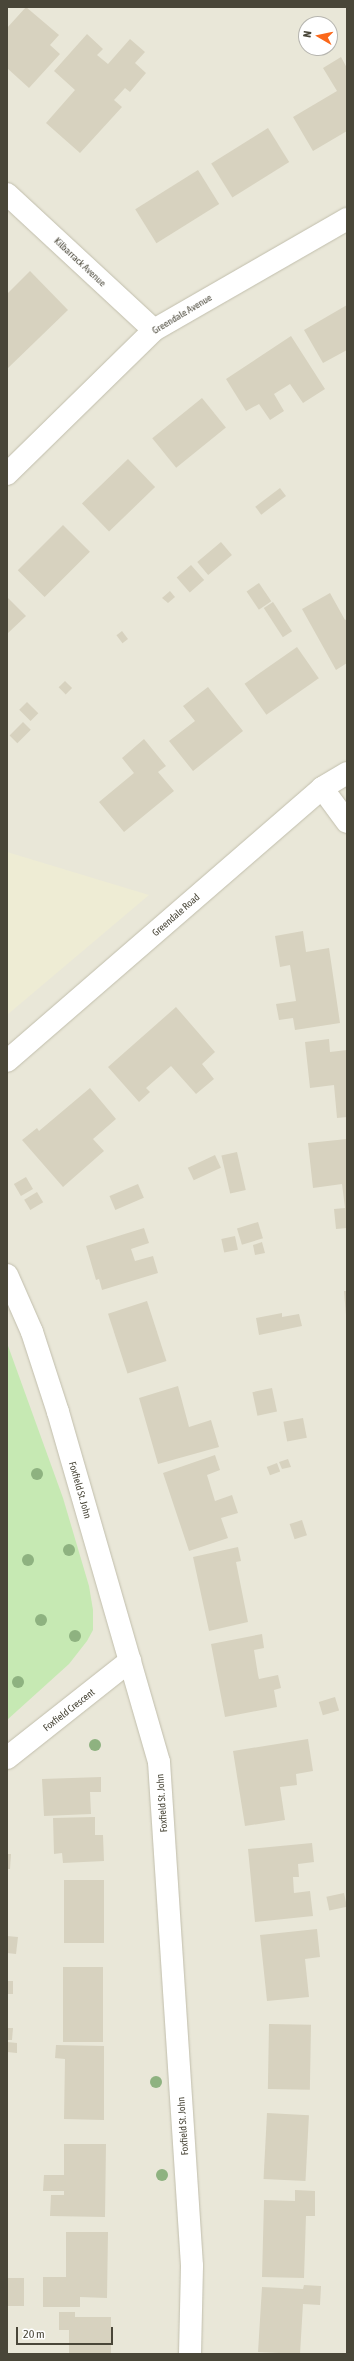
<!DOCTYPE html>
<style>
body{margin:0}
#map{position:relative;width:354px;height:2361px;overflow:hidden;background:#f5f4ea;font-family:"Asap Condensed",sans-serif}
div>[style]{position:absolute}
.residential>*{inset:0;background:#e9e7d8}
.education>*{inset:0;background:#eeecd4}
.green>*{inset:0;background:#c6e9b3}
.building>*{inset:0;background:#d7d2bf;transform-origin:0 0}
.roads{filter:drop-shadow(0 0 1px #c1beac) drop-shadow(0 0 1px #c1beac)}
.street>*{height:22px;margin:-11px;padding:0 11px;transform-origin:11px;border-radius:11px;background:#fff}
.trees>*{width:12px;height:12px;margin:-6px;border-radius:50%;background:#8eb280}
span{translate:-50% -50%;white-space:nowrap;text-align:center;line-height:1.15;-webkit-text-stroke:3px #fff;paint-order:stroke}
.street-label{font-size:10px;color:#494638}
.frame{position:absolute;inset:0;border:8px solid #494638;pointer-events:none}
.north{position:absolute;left:298px;top:16px;width:40px;height:40px;box-sizing:border-box;background:#fff;border:1px solid #b6b5af;border-radius:50%;rotate:279deg;font-size:11px;font-weight:700;line-height:16px;text-align:center;color:#494638}
.north::after{content:'';display:block;margin:auto;width:14px;height:18px;background:#fb681b;clip-path:polygon(50% 0,100% 100%,50% 72%,0 100%)}
.scale{position:absolute;left:16px;top:2327px;width:97px;height:18px;box-sizing:border-box;border:2px solid #494638;border-top:0;padding-left:5px;font-size:12px;line-height:14px;white-space:nowrap;color:#494638;-webkit-text-stroke:3px #fff;paint-order:stroke}
</style>
<div id="map">
<div class="residential">
<i style="clip-path:polygon(evenodd,7px 7px,347px 7px,347px 2354px,7px 2354px,7px 7px,306px 24px,330px 24px,330px 48px,306px 48px,306px 24px)"></i>
</div>
<div class="education">
<i style="clip-path:polygon(7px 852px,149px 895px,7px 1015px)"></i>
</div>
<div class="green">
<i style="clip-path:polygon(7px 1343px,63px 1498px,89px 1586px,93px 1610px,93px 1630px,87px 1641px,69px 1664px,7px 1720px)"></i>
</div>
<div class="building">
<i style="clip-path:polygon(26px 7px,59px 35px,50px 45px,60px 54px,29px 88px,7px 68px,7px 28px)"></i>
<i style="clip-path:polygon(87px 34px,103px 49px,97px 55px,108px 64px,130px 39px,145px 52px,135px 63px,146px 73px,130px 92px,125px 88px,114px 100px,122px 107px,80px 153px,46px 123px,75px 90px,54px 71px)"></i>
<i style="clip-path:polygon(341px 57px,347px 68px,347px 131px,313px 151px,293px 117px,337px 91px,323px 68px)"></i>
<i style="left:268px;top:128px;width:40px;height:67px;rotate:58deg"></i>
<i style="left:198px;top:170px;width:40px;height:74px;rotate:58deg"></i>
<i style="clip-path:polygon(30px 271px,68px 310px,7px 369px,7px 294px)"></i>
<i style="clip-path:polygon(347px 305px,347px 350px,323px 363px,304px 330px)"></i>
<i style="clip-path:polygon(291px 336px,325px 389px,303px 403px,290px 384px,274px 394px,284px 411px,270px 420px,259px 404px,246px 411px,226px 379px)"></i>
<i style="left:202px;top:398px;width:38px;height:64px;rotate:51deg"></i>
<i style="left:128px;top:459px;width:39px;height:64px;rotate:46deg"></i>
<i style="left:280px;top:488px;width:10px;height:31px;rotate:53deg"></i>
<i style="left:63px;top:525px;width:38px;height:64px;rotate:45deg"></i>
<i style="left:221px;top:542px;width:17px;height:31px;rotate:50deg"></i>
<i style="left:191px;top:565px;width:20px;height:19px;rotate:49deg"></i>
<i style="left:259px;top:583px;width:22px;height:15px;rotate:56deg"></i>
<i style="clip-path:polygon(170px 591px,175px 597px,168px 603px,162px 598px)"></i>
<i style="clip-path:polygon(330px 593px,345px 620px,347px 619px,347px 663px,336px 670px,302px 609px)"></i>
<i style="clip-path:polygon(7px 597px,26px 616px,7px 634px)"></i>
<i style="left:273px;top:602px;width:35px;height:11px;rotate:57deg"></i>
<i style="left:122px;top:631px;width:10px;height:7px;rotate:53deg"></i>
<i style="left:297px;top:647px;width:38px;height:64px;rotate:55deg"></i>
<i style="left:65px;top:681px;width:10px;height:9px;rotate:45deg"></i>
<i style="clip-path:polygon(208px 687px,243px 731px,193px 771px,169px 741px,195px 721px,183px 706px)"></i>
<i style="left:27px;top:702px;width:16px;height:11px;rotate:45deg"></i>
<i style="left:23px;top:722px;width:11px;height:19px;rotate:45deg"></i>
<i style="clip-path:polygon(144px 739px,166px 766px,158px 772px,174px 791px,124px 832px,99px 802px,134px 773px,122px 758px)"></i>
<i style="clip-path:polygon(303px 931px,306px 952px,329px 948px,340px 1023px,295px 1030px,293px 1018px,279px 1020px,276px 1004px,296px 1001px,290px 965px,280px 967px,275px 936px)"></i>
<i style="clip-path:polygon(176px 1007px,215px 1052px,202px 1064px,214px 1079px,196px 1094px,171px 1066px,146px 1088px,150px 1092px,139px 1102px,108px 1067px)"></i>
<i style="clip-path:polygon(329px 1039px,330px 1052px,347px 1050px,347px 1117px,337px 1118px,334px 1085px,310px 1088px,305px 1042px)"></i>
<i style="clip-path:polygon(90px 1088px,116px 1119px,93px 1139px,104px 1151px,63px 1187px,22px 1140px,37px 1128px,39px 1131px)"></i>
<i style="clip-path:polygon(347px 1139px,347px 1228px,336px 1229px,334px 1209px,345px 1208px,342px 1184px,313px 1188px,308px 1143px)"></i>
<i style="left:237px;top:1152px;width:39px;height:16px;rotate:77deg"></i>
<i style="left:215px;top:1155px;width:14px;height:30px;rotate:65deg"></i>
<i style="left:26px;top:1177px;width:14px;height:14px;rotate:60deg"></i>
<i style="left:138px;top:1184px;width:15px;height:31px;rotate:67deg"></i>
<i style="left:37px;top:1192px;width:12px;height:15px;rotate:59deg"></i>
<i style="left:258px;top:1222px;width:17px;height:22px;rotate:73deg"></i>
<i style="clip-path:polygon(144px 1228px,149px 1243px,131px 1249px,135px 1261px,153px 1256px,158px 1273px,102px 1290px,99px 1279px,96px 1280px,86px 1246px)"></i>
<i style="left:235px;top:1236px;width:14px;height:14px;rotate:78deg"></i>
<i style="clip-path:polygon(262px 1242px,265px 1253px,255px 1255px,253px 1245px)"></i>
<i style="clip-path:polygon(344px 1291px,347px 1291px,347px 1314px,346px 1315px)"></i>
<i style="left:147px;top:1301px;width:63px;height:41px;rotate:72deg"></i>
<i style="clip-path:polygon(282px 1313px,282px 1317px,299px 1314px,302px 1326px,259px 1335px,256px 1318px)"></i>
<i style="clip-path:polygon(178px 1386px,189px 1427px,211px 1420px,219px 1447px,158px 1464px,139px 1398px)"></i>
<i style="left:272px;top:1388px;width:24px;height:20px;rotate:78deg"></i>
<i style="left:303px;top:1418px;width:20px;height:20px;rotate:79deg"></i>
<i style="clip-path:polygon(215px 1455px,220px 1470px,207px 1475px,215px 1501px,232px 1495px,238px 1513px,221px 1518px,228px 1538px,189px 1551px,163px 1473px)"></i>
<i style="clip-path:polygon(288px 1459px,291px 1467px,282px 1469px,279px 1462px)"></i>
<i style="left:277px;top:1463px;width:9px;height:11px;rotate:69deg"></i>
<i style="left:302px;top:1520px;width:16px;height:13px;rotate:72deg"></i>
<i style="clip-path:polygon(238px 1547px,241px 1561px,236px 1562px,248px 1622px,209px 1631px,193px 1557px)"></i>
<i style="clip-path:polygon(262px 1634px,264px 1648px,254px 1650px,258px 1675px,259px 1679px,278px 1675px,281px 1688px,274px 1690px,277px 1707px,225px 1717px,211px 1644px)"></i>
<i style="left:335px;top:1697px;width:14px;height:17px;rotate:73deg"></i>
<i style="clip-path:polygon(308px 1739px,313px 1771px,296px 1774px,297px 1785px,280px 1787px,285px 1820px,245px 1826px,233px 1751px)"></i>
<i style="clip-path:polygon(101px 1777px,101px 1792px,90px 1792px,91px 1814px,44px 1816px,42px 1779px)"></i>
<i style="clip-path:polygon(95px 1817px,95px 1835px,103px 1835px,104px 1861px,63px 1863px,62px 1853px,54px 1854px,53px 1818px)"></i>
<i style="clip-path:polygon(312px 1843px,314px 1862px,298px 1864px,299px 1877px,293px 1877px,294px 1893px,310px 1891px,313px 1916px,255px 1922px,248px 1849px)"></i>
<i style="clip-path:polygon(7px 1854px,11px 1854px,10px 1869px,7px 1869px)"></i>
<i style="left:64px;top:1880px;width:40px;height:63px"></i>
<i style="left:344px;top:1893px;width:14px;height:18px;rotate:78deg"></i>
<i style="clip-path:polygon(317px 1929px,320px 1957px,305px 1959px,309px 1997px,267px 2001px,260px 1935px)"></i>
<i style="clip-path:polygon(7px 1936px,18px 1937px,16px 1954px,7px 1953px)"></i>
<i style="left:63px;top:1967px;width:40px;height:75px"></i>
<i style="left:7px;top:1981px;width:6px;height:13px"></i>
<i style="left:269px;top:2024px;width:42px;height:65px;rotate:1deg"></i>
<i style="clip-path:polygon(7px 2028px,13px 2028px,12px 2040px,7px 2040px)"></i>
<i style="clip-path:polygon(7px 2042px,17px 2043px,17px 2053px,7px 2052px)"></i>
<i style="clip-path:polygon(56px 2045px,104px 2046px,104px 2120px,64px 2119px,65px 2059px,55px 2058px)"></i>
<i style="left:267px;top:2113px;width:42px;height:66px;rotate:3deg"></i>
<i style="clip-path:polygon(64px 2144px,106px 2144px,105px 2217px,50px 2216px,51px 2195px,64px 2195px,64px 2191px,43px 2191px,44px 2175px,64px 2175px)"></i>
<i style="clip-path:polygon(295px 2190px,315px 2191px,315px 2216px,306px 2216px,304px 2278px,262px 2277px,264px 2200px,295px 2201px)"></i>
<i style="clip-path:polygon(66px 2232px,108px 2232px,107px 2298px,80px 2297px,80px 2307px,43px 2307px,43px 2277px,66px 2277px)"></i>
<i style="left:7px;top:2278px;width:17px;height:28px"></i>
<i style="clip-path:polygon(304px 2285px,321px 2286px,320px 2305px,303px 2304px,300px 2354px,258px 2352px,262px 2287px,303px 2289px)"></i>
<i style="clip-path:polygon(59px 2312px,75px 2312px,75px 2317px,111px 2317px,111px 2354px,69px 2354px,69px 2330px,59px 2330px)"></i>
</div>
<div class="roads">
<div class="street">
<i style="left:7px;top:194px;width:200px;rotate:42.8deg"></i>
<i style="left:7px;top:474px;width:206px;rotate:-44.4deg"></i>
<i style="left:154px;top:330px;width:223px;rotate:-29.9deg"></i>
<i style="left:322px;top:788px;width:42px;rotate:53.7deg"></i>
<i style="left:7px;top:1061px;width:417px;rotate:-40.9deg"></i>
<i style="left:322px;top:788px;width:29px;rotate:-31deg"></i>
<i style="left:7px;top:1275px;width:62px;rotate:66.3deg"></i>
<i style="left:32px;top:1332px;width:84px;rotate:72deg"></i>
<i style="left:58px;top:1412px;width:364px;rotate:73.9deg"></i>
<i style="left:159px;top:1762px;width:505px;rotate:86.25deg"></i>
<i style="left:192px;top:2266px;width:88px;rotate:91.3deg"></i>
<i style="left:7px;top:1758px;width:157px;rotate:-38.3deg"></i>
</div>
</div>
<div class="trees">
<i style="left:37px;top:1474px"></i>
<i style="left:69px;top:1550px"></i>
<i style="left:28px;top:1560px"></i>
<i style="left:41px;top:1620px"></i>
<i style="left:75px;top:1636px"></i>
<i style="left:18px;top:1682px"></i>
<i style="left:95px;top:1745px"></i>
<i style="left:156px;top:2082px"></i>
<i style="left:162px;top:2175px"></i>
</div>
<div class="street-label">
<span style="left:80px;top:262px;rotate:43deg">Kilbarrack Avenue</span>
<span style="left:182px;top:314px;rotate:-31deg">Greendale Avenue</span>
<span style="left:176px;top:915px;rotate:-41deg">Greendale Road</span>
<span style="left:80px;top:1490px;rotate:74deg">Foxfield St. John</span>
<span style="left:69px;top:1710px;rotate:-38deg">Foxfield Crescent</span>
<span style="left:162px;top:1803px;rotate:-94deg">Foxfield St. John</span>
<span style="left:183px;top:2126px;rotate:-94deg">Foxfield St. John</span>
</div>
<div class="frame"></div>
<div class="north">N</div>
<div class="scale">20 m</div>
</div>
